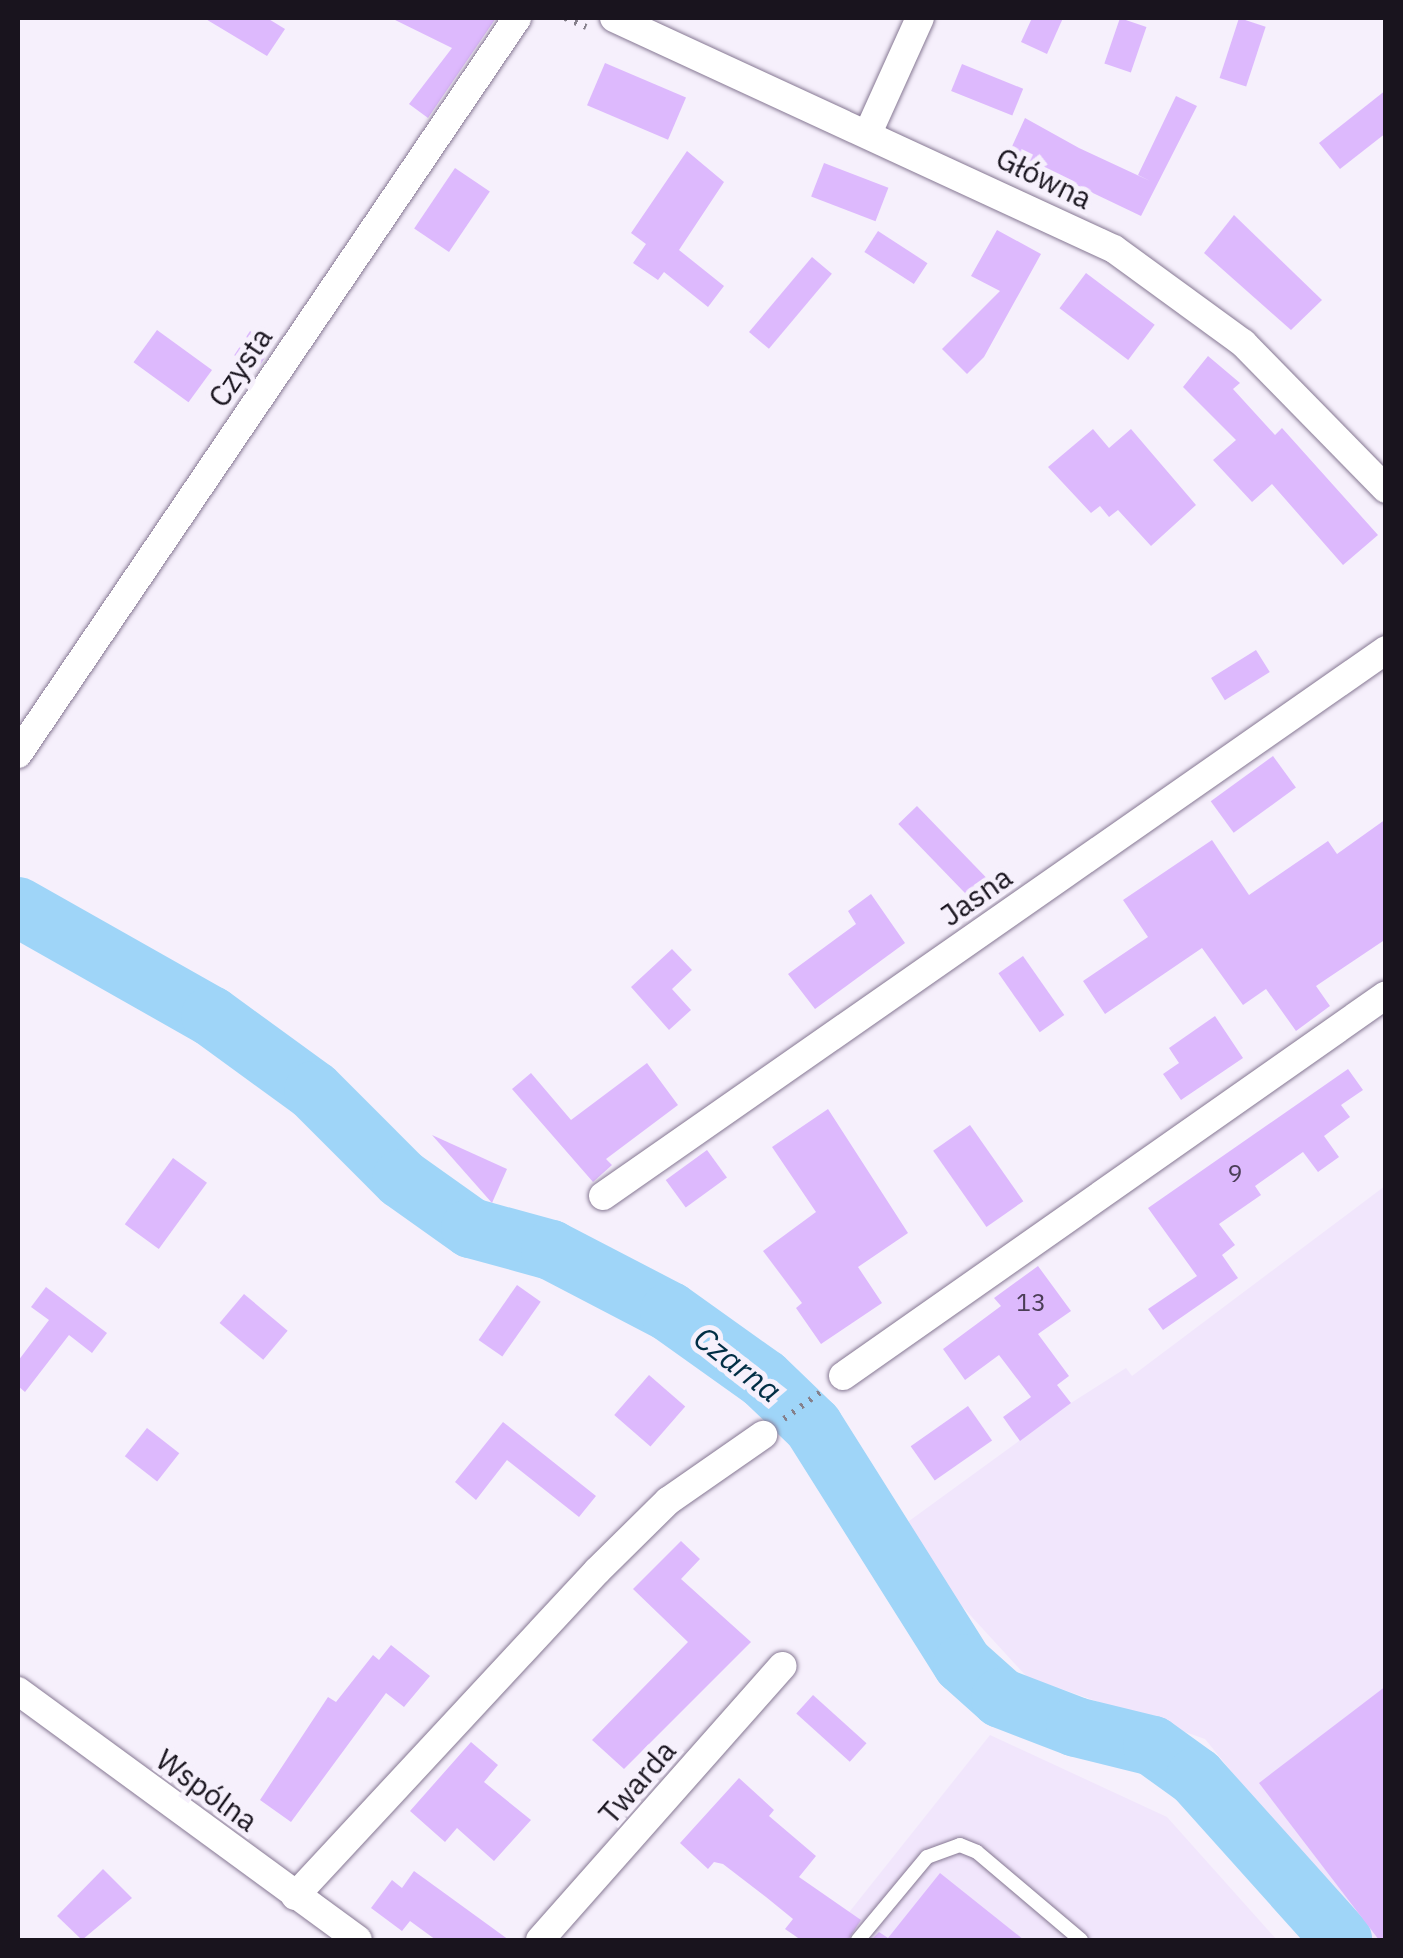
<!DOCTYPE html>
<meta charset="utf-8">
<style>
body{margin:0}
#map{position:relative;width:1403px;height:1958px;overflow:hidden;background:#f6f0fc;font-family:"IBM Plex Sans",sans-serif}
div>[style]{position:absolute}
.built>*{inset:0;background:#f1e6fc}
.river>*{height:60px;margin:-30px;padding:0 30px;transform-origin:30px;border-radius:30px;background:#9fd5f8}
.building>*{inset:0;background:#ddb9fd;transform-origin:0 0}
.path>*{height:6px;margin-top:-3px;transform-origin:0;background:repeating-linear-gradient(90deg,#85808b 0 2.5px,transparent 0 10.5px)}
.roads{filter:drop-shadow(0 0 2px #867893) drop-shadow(0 0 2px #867893)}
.service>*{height:14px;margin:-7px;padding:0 7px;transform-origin:7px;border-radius:7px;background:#fff}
.minor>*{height:28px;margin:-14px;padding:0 14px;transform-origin:14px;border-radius:14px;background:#fff}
span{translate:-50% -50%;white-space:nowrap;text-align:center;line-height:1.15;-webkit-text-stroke:10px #f6f0fc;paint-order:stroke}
.number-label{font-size:25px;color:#4a3d56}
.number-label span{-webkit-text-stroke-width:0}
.street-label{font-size:30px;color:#19141e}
.water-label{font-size:32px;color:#012e45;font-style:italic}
.frame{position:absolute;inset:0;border:20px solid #19141e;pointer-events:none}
</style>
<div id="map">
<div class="built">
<i style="clip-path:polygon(1385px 1186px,1385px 1940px,1369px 1940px,1205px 1739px,1027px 1677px,894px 1532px,1071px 1403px,1126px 1368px,1132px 1376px)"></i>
<i style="clip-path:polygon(990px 1735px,1167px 1817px,1277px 1940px,827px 1940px)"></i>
</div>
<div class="river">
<i style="left:18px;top:907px;width:222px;rotate:29.5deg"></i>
<i style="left:211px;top:1016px;width:127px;rotate:36.1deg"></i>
<i style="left:314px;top:1091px;width:124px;rotate:45deg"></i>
<i style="left:402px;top:1179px;width:85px;rotate:35.4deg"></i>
<i style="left:471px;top:1228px;width:83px;rotate:15.4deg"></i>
<i style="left:551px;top:1250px;width:134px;rotate:27.5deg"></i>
<i style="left:670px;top:1312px;width:115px;rotate:35.5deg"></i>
<i style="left:764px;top:1379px;width:68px;rotate:43.8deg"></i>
<i style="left:813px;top:1426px;width:281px;rotate:57.8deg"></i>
<i style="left:963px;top:1664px;width:51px;rotate:41.8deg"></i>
<i style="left:1001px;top:1698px;width:80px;rotate:21.1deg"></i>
<i style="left:1076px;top:1727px;width:79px;rotate:13.9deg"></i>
<i style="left:1153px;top:1746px;width:53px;rotate:35.8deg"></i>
<i style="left:1196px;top:1777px;width:219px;rotate:48.1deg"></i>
</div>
<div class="building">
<i style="clip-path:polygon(204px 18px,267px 18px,285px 29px,267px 56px)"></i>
<i style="clip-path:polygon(391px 18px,496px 18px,428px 118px,409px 104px,452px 48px)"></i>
<i style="clip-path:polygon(1032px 18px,1063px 18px,1047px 54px,1021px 42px)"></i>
<i style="left:1120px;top:18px;width:28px;height:48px;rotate:19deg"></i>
<i style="left:1239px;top:18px;width:28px;height:63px;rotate:18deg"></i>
<i style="left:605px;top:63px;width:88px;height:46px;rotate:23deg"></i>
<i style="left:962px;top:64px;width:66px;height:29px;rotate:22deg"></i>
<i style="clip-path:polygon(1386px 90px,1386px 133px,1340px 169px,1319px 143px)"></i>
<i style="clip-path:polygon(1176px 96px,1197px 106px,1141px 216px,1009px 153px,1025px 118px,1079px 148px,1150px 181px,1138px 175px)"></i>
<i style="clip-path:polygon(687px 151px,724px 182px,679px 250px,724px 286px,708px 307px,664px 272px,658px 280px,633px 263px,646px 244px,631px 233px)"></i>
<i style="left:824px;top:163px;width:69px;height:36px;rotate:21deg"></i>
<i style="left:455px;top:168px;width:42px;height:73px;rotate:34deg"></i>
<i style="clip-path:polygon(1234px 215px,1322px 300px,1291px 330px,1204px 253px)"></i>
<i style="clip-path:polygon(997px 230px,1041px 254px,984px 357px,967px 374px,942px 349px,1000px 291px,971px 276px)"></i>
<i style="left:878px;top:231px;width:59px;height:25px;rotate:33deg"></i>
<i style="left:812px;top:257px;width:26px;height:98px;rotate:40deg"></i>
<i style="left:1086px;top:273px;width:86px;height:44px;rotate:37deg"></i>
<i style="left:157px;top:330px;width:68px;height:40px;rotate:36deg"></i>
<i style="left:250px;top:331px;width:27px;height:29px;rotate:33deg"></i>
<i style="clip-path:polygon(1208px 356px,1240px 383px,1233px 389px,1275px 435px,1282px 428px,1378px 535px,1343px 565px,1272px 484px,1252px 502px,1213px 460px,1236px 440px,1183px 387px)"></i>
<i style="clip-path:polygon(1093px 429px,1109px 448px,1131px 429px,1196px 505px,1151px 546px,1118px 510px,1109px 517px,1100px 506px,1091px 513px,1048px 467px)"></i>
<i style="left:1256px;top:650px;width:26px;height:53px;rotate:58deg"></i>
<i style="left:1273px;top:756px;width:39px;height:77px;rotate:54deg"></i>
<i style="left:917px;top:806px;width:105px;height:26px;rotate:46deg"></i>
<i style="clip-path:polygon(1386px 819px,1386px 939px,1316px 986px,1330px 1006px,1296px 1031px,1266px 989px,1243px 1005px,1202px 948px,1105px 1014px,1083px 981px,1148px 937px,1123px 900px,1212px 840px,1249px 895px,1328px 841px,1337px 854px)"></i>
<i style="clip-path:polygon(871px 894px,905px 943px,815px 1009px,788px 974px,856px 924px,848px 911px)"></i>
<i style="clip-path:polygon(672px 949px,692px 970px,672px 989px,691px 1010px,669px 1030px,631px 987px)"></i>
<i style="left:1023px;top:956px;width:72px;height:30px;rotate:55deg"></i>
<i style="clip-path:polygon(1215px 1016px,1243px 1058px,1181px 1100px,1163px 1074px,1179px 1063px,1169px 1048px)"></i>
<i style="clip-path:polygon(647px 1063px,678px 1105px,606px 1159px,612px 1165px,593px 1182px,512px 1089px,531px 1073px,571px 1120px)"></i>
<i style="clip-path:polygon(1348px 1069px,1363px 1090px,1341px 1105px,1350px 1117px,1324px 1136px,1339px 1157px,1318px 1172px,1303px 1152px,1255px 1186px,1261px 1195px,1219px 1224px,1235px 1245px,1222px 1255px,1238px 1278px,1163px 1330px,1148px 1309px,1197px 1276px,1148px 1208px)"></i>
<i style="clip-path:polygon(828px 1109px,908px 1233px,858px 1267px,882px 1303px,821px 1344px,796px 1308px,802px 1303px,763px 1251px,816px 1212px,772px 1147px)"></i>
<i style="left:970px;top:1125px;width:93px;height:45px;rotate:55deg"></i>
<i style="clip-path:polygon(432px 1135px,507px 1169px,492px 1203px)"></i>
<i style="left:707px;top:1150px;width:34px;height:51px;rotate:54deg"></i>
<i style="left:173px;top:1158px;width:42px;height:82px;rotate:36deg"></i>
<i style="clip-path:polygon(1038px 1266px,1071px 1311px,1038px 1334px,1069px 1376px,1057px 1385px,1071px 1403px,1020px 1441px,1003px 1417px,1031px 1397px,999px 1355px,965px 1380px,943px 1349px,1001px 1306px,994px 1298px)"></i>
<i style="left:517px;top:1285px;width:29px;height:67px;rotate:35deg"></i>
<i style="clip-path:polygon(46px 1287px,107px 1333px,92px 1353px,69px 1335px,25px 1392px,18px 1386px,18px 1361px,49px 1320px,31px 1307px)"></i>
<i style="left:244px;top:1294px;width:57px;height:38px;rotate:40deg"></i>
<i style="left:649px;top:1375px;width:48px;height:53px;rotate:41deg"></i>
<i style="left:968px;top:1406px;width:42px;height:70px;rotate:55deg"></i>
<i style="clip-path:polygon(503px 1422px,596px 1496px,579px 1517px,507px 1460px,476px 1500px,455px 1482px)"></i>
<i style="left:147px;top:1428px;width:41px;height:36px;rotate:38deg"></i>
<i style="clip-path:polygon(681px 1541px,700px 1559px,681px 1579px,751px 1642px,624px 1769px,592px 1740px,688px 1642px,633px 1589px)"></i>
<i style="clip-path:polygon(391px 1645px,430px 1676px,404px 1707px,386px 1693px,291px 1822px,260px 1800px,328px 1697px,336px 1702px,373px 1655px,379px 1660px)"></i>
<i style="clip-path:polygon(1386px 1686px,1386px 1940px,1379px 1940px,1259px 1783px)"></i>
<i style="left:813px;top:1695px;width:72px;height:25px;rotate:42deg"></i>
<i style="clip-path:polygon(471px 1742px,498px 1765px,484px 1782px,531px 1820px,494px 1861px,457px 1828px,445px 1842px,410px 1811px)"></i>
<i style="clip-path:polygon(739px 1778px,774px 1810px,769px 1816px,816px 1856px,799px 1877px,861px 1920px,848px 1940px,801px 1940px,785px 1929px,793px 1919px,766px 1897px,723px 1864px,714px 1862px,708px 1869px,680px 1843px)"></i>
<i style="clip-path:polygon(103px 1869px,132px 1898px,82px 1940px,57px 1916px)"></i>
<i style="clip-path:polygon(414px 1871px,509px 1940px,436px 1940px,410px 1921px,402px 1931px,371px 1908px,392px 1880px,402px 1888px)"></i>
<i style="clip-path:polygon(940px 1873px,1024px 1940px,871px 1940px,879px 1932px,888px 1938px)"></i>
</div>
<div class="path">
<i style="left:565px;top:18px;width:23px;rotate:23deg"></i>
<i style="left:784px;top:1419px;width:47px;rotate:-36.4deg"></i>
</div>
<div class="roads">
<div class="service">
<i style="left:858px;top:1940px;width:108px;rotate:-50.3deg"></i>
<i style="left:927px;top:1857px;width:35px;rotate:-20deg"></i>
<i style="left:960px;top:1845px;width:18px;rotate:22deg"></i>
<i style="left:977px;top:1852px;width:136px;rotate:40.2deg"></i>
</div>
<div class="minor">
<i style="left:614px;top:18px;width:551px;rotate:24.8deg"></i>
<i style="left:1114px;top:249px;width:160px;rotate:36.1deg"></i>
<i style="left:1243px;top:343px;width:204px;rotate:45.6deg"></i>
<i style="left:868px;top:133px;width:126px;rotate:-65.7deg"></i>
<i style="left:18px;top:754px;width:889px;rotate:-55.86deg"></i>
<i style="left:603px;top:1196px;width:955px;rotate:-34.89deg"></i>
<i style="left:843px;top:1376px;width:663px;rotate:-35.06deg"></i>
<i style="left:18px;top:1691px;width:421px;rotate:36.2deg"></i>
<i style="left:295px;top:1896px;width:444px;rotate:-47.1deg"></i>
<i style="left:597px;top:1571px;width:100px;rotate:-44.6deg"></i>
<i style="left:668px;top:1501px;width:116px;rotate:-34.8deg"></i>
<i style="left:540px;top:1940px;width:366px;rotate:-48.5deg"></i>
</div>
</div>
<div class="number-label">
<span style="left:1235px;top:1173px">9</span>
<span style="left:1031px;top:1302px">13</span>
</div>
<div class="street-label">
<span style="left:1044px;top:178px;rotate:26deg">Główna</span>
<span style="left:240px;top:367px;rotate:-56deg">Czysta</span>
<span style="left:976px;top:896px;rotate:-35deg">Jasna</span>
<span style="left:637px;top:1782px;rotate:-49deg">Twarda</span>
<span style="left:207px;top:1790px;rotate:36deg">Wspólna</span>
</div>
<div class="water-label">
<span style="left:738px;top:1364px;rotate:38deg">Czarna</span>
</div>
<div class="frame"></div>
</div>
